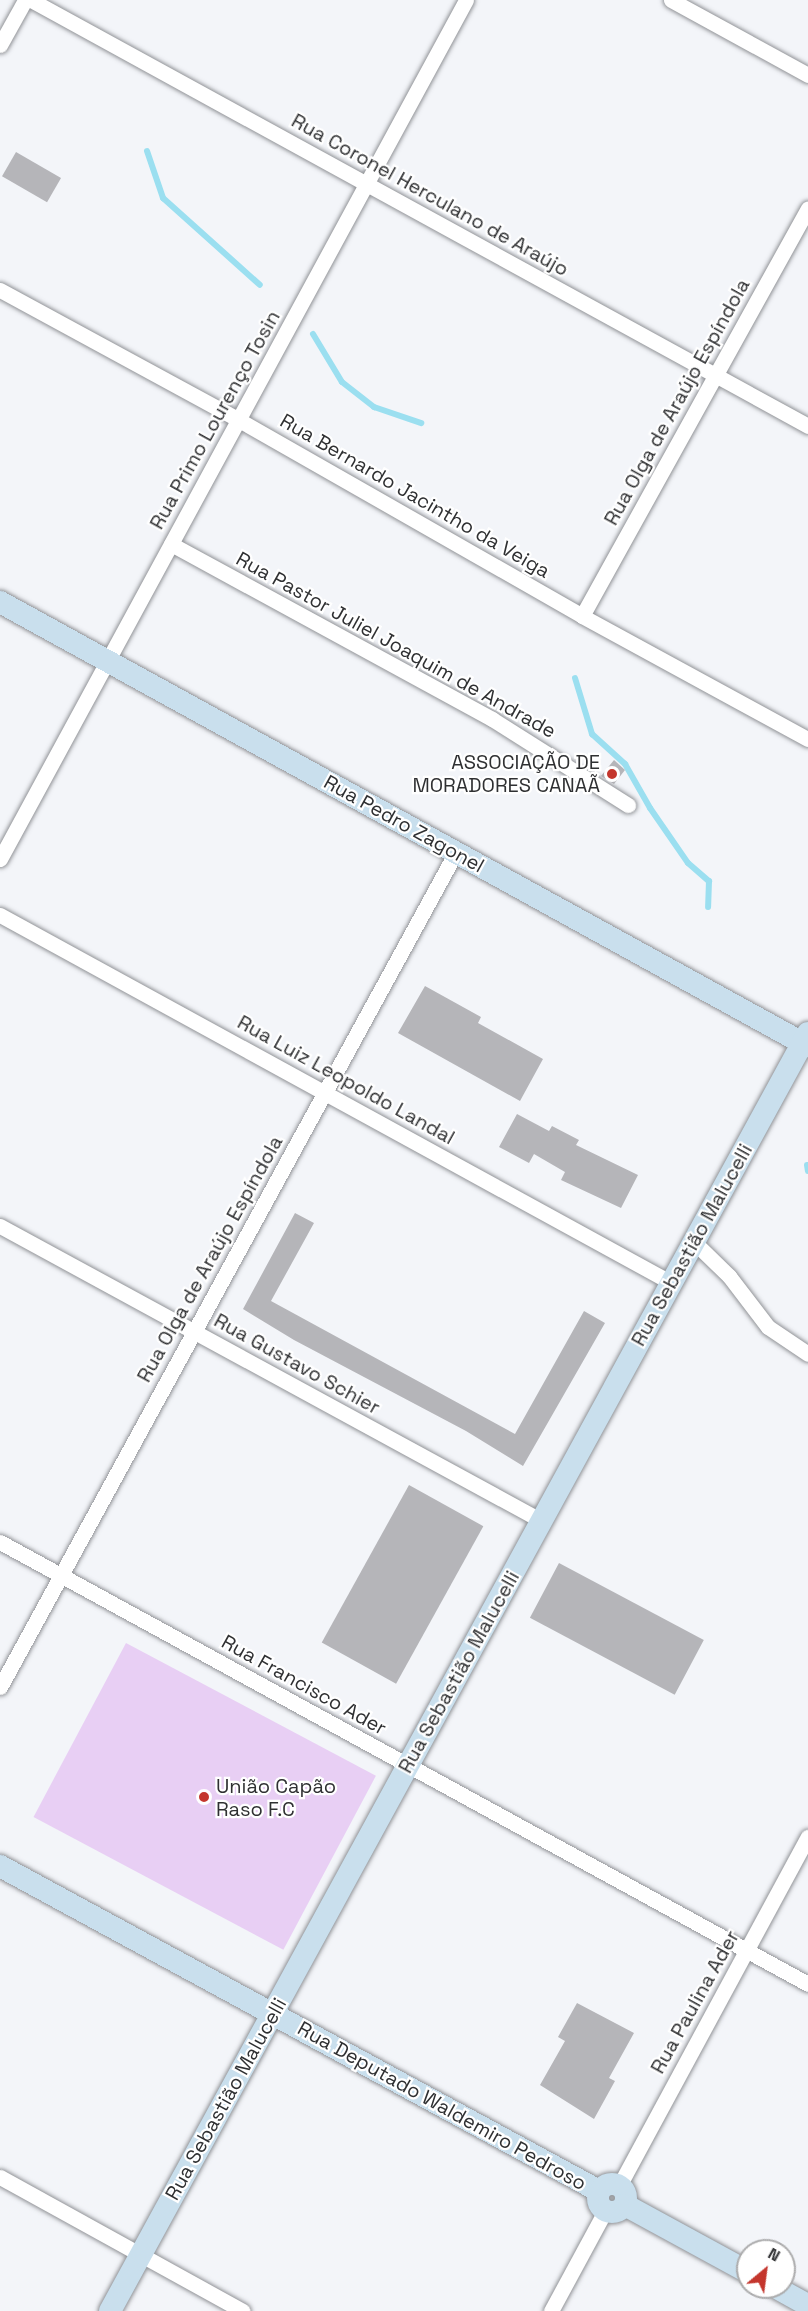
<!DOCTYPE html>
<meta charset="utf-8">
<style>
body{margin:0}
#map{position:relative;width:808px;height:2311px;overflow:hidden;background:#f3f5f9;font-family:"Space Grotesk",sans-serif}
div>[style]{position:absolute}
.green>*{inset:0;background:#e8cff4;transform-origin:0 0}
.stream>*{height:6px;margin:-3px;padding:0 3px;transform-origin:3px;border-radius:3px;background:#9bdff0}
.building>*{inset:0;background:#b5b5b9;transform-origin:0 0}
.roads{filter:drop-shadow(0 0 2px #919397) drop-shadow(0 0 2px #919397)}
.street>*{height:15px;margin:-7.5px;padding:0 7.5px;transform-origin:7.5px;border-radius:7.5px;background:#fff}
.secondary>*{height:22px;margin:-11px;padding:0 11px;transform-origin:11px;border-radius:11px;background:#c9dfed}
.secondary>.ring{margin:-11px;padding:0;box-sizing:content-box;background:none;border:22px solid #c9dfed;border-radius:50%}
.dots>*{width:16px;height:16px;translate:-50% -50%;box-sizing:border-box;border:3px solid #fff;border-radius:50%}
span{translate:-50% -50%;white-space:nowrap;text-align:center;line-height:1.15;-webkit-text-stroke:4.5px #fff;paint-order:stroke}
.street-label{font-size:20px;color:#2f3032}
.poi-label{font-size:20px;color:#2f3032}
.right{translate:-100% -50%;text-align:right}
.left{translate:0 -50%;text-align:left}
.north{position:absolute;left:736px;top:2239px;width:60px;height:60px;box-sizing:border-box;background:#fff;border:2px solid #acacad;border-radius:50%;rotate:29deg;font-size:16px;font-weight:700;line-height:24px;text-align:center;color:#2f3032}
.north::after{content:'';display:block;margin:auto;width:21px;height:27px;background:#c4362d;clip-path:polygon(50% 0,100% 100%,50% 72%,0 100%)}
</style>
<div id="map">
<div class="green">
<i style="left:126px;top:1643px;width:283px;height:197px;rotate:28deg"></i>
</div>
<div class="stream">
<i style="left:147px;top:151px;width:50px;rotate:71.2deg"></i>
<i style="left:163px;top:198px;width:130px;rotate:41.9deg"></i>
<i style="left:313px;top:334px;width:56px;rotate:58.9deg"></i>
<i style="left:342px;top:382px;width:41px;rotate:38deg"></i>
<i style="left:374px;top:407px;width:50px;rotate:18.8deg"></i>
<i style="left:575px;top:678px;width:59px;rotate:73.1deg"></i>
<i style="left:592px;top:734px;width:45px;rotate:42.3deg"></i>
<i style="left:625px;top:764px;width:51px;rotate:60.4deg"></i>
<i style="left:650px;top:808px;width:67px;rotate:55.4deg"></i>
<i style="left:688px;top:863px;width:28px;rotate:41deg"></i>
<i style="left:709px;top:881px;width:26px;rotate:92deg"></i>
<i style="left:807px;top:1165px;width:6px;rotate:81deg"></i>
</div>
<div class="building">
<i style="left:16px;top:152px;width:52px;height:28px;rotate:30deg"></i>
<i style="clip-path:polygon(614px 760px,625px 770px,614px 784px,601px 776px)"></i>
<i style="clip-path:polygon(425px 986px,481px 1017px,478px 1023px,543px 1059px,520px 1101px,398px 1033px)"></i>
<i style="clip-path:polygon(517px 1114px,549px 1131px,552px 1126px,579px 1140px,576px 1145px,638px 1175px,621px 1208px,561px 1180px,565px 1172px,534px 1154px,529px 1163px,499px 1147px)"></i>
<i style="clip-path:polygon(295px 1213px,314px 1223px,271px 1301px,515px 1434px,584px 1311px,605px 1323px,523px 1466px,466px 1431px,294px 1340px,243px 1309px)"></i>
<i style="left:409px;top:1485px;width:85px;height:180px;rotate:29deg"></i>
<i style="left:559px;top:1563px;width:164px;height:62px;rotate:28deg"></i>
<i style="clip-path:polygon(577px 2003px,634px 2033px,609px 2078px,615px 2081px,594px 2119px,540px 2085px,565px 2041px,558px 2037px)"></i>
</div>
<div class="roads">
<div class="street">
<i style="left:31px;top:0;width:886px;rotate:28.73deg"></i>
<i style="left:671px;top:0;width:156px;rotate:28.7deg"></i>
<i style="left:0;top:45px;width:51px;rotate:-60.9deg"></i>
<i style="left:0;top:290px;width:272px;rotate:28.5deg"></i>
<i style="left:239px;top:420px;width:395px;rotate:29.7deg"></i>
<i style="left:582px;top:616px;width:257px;rotate:28.6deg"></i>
<i style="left:171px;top:544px;width:366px;rotate:28.6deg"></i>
<i style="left:492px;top:719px;width:161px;rotate:32.3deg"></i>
<i style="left:582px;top:616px;width:466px;rotate:-61deg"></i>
<i style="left:0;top:859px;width:977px;rotate:-61.52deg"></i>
<i style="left:0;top:915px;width:766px;rotate:28.71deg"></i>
<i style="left:0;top:1226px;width:617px;rotate:28.56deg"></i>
<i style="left:694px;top:1242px;width:49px;rotate:44.2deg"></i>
<i style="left:729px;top:1276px;width:64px;rotate:52.6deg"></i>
<i style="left:768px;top:1327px;width:48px;rotate:34deg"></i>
<i style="left:0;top:1542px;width:921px;rotate:28.68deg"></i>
<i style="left:0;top:1687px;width:951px;rotate:-61.36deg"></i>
<i style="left:0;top:2177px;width:277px;rotate:28.9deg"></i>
<i style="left:619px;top:2186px;width:397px;rotate:-61.6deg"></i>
<i style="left:551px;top:2311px;width:114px;rotate:-61.6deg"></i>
</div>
<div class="secondary">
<i style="left:0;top:602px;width:922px;rotate:28.79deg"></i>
<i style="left:0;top:1866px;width:681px;rotate:28.48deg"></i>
<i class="ring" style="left:598px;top:2184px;width:6px;height:6px"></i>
<i style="left:625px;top:2205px;width:140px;rotate:28.6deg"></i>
<i style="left:775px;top:2287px;width:38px;rotate:29deg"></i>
<i style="left:110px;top:2311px;width:1456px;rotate:-61.36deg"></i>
</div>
</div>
<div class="dots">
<i style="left:612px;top:774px;background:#c4362d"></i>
<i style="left:204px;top:1797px;background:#c4362d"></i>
</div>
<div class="street-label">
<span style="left:430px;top:195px;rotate:29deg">Rua Coronel Herculano de Araújo</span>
<span style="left:677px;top:402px;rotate:-61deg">Rua Olga de Araújo Espíndola</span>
<span style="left:215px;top:420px;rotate:-61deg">Rua Primo Lourenço Tosin</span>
<span style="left:415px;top:496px;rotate:30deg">Rua Bernardo Jacintho da Veiga</span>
<span style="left:396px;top:645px;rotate:29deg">Rua Pastor Juliel Joaquim de Andrade</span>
<span style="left:404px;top:824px;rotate:29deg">Rua Pedro Zagonel</span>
<span style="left:346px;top:1080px;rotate:29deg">Rua Luiz Leopoldo Landal</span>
<span style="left:692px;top:1245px;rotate:-61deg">Rua Sebastião Malucelli</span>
<span style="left:210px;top:1259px;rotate:-61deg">Rua Olga de Araújo Espíndola</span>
<span style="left:297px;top:1364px;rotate:29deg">Rua Gustavo Schier</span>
<span style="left:459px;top:1672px;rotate:-61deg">Rua Sebastião Malucelli</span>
<span style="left:304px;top:1685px;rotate:29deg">Rua Francisco Ader</span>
<span style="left:695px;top:2002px;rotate:-61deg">Rua Paulina Ader</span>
<span style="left:226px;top:2099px;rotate:-61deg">Rua Sebastião Malucelli</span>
<span style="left:442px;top:2106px;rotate:29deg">Rua Deputado Waldemiro Pedroso</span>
</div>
<div class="poi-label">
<span class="right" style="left:600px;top:774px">ASSOCIAÇÃO DE<br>MORADORES CANAÃ</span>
<span class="left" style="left:216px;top:1798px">União Capão<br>Raso F.C</span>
</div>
<div class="north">N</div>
</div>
